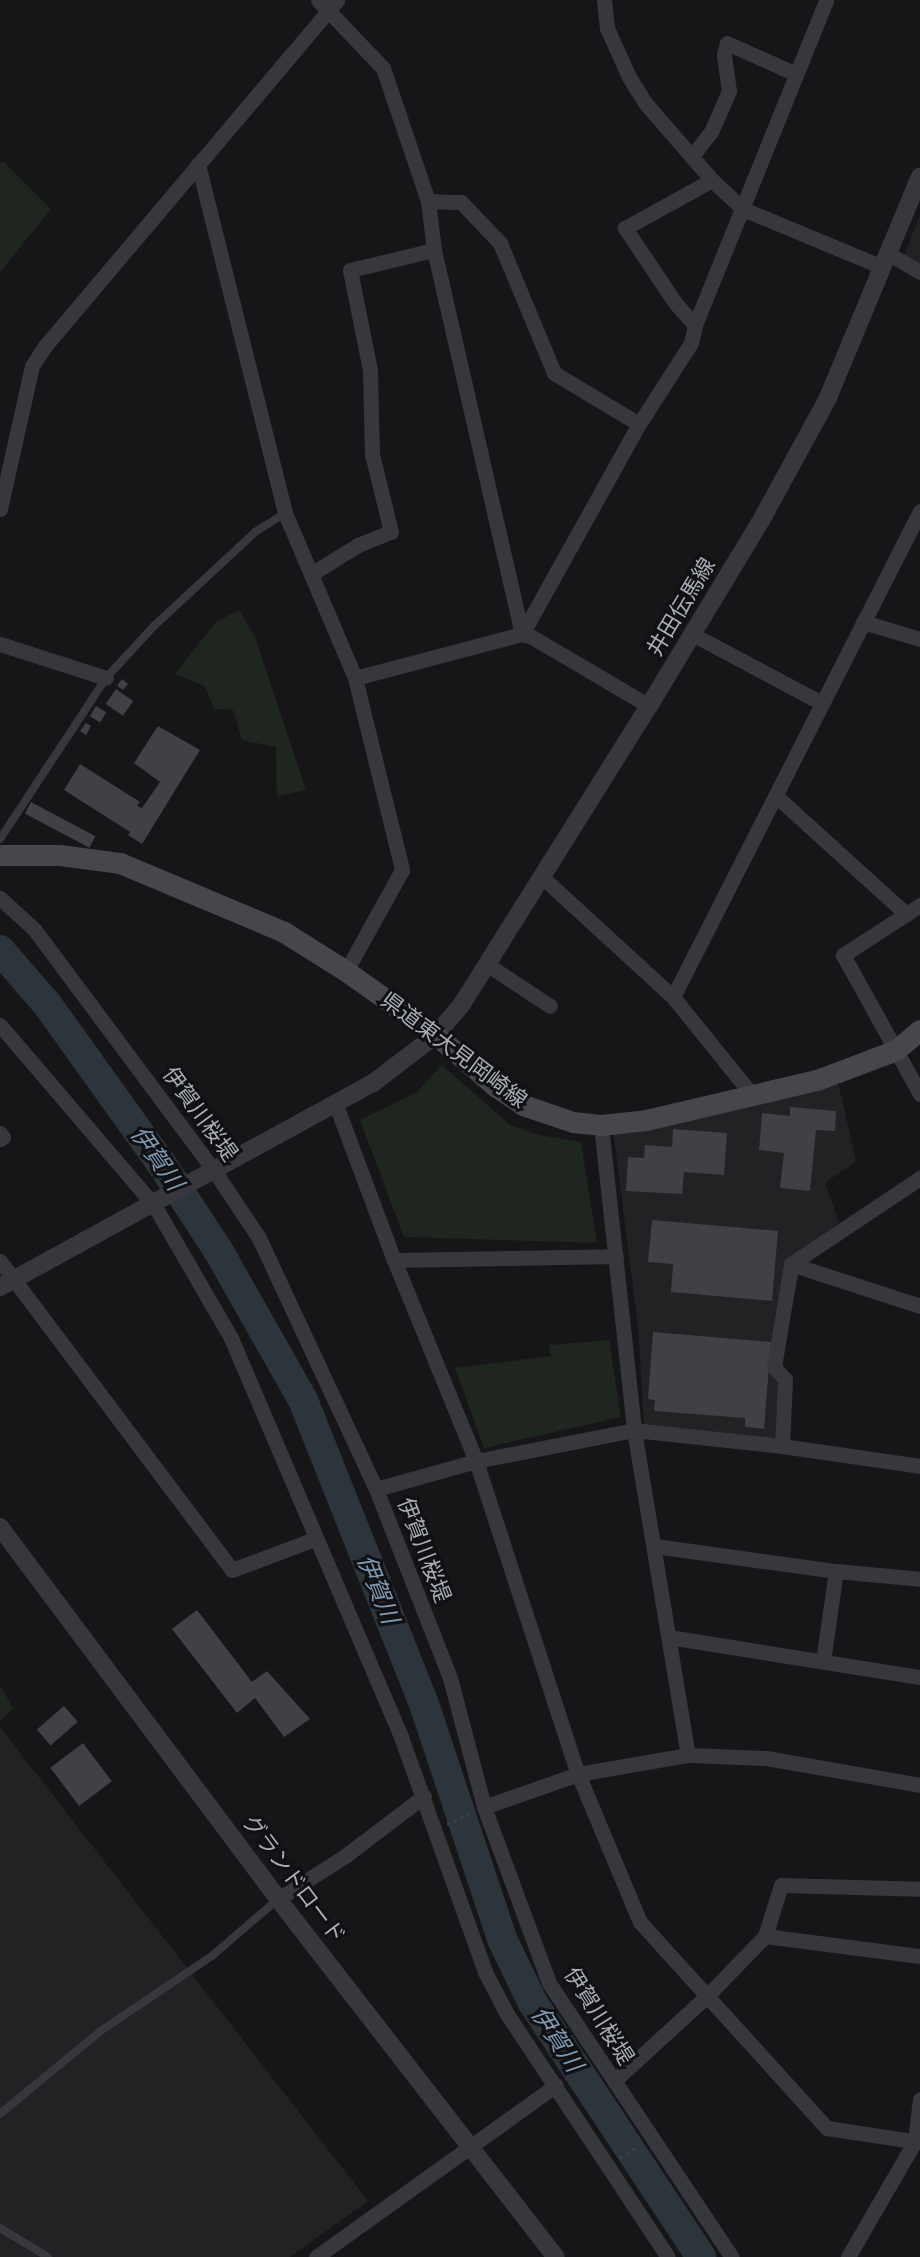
<!DOCTYPE html>
<meta charset="utf-8">
<style>
body{margin:0}
#map{position:relative;width:920px;height:2257px;overflow:hidden;background:#161618;font-family:Jost,"Noto Sans JP",sans-serif}
div>[style]{position:absolute}
.built>*{inset:0;background:#222225}
.green>*{inset:0;background:#1e261f}
.river>*{height:30px;margin:-15px;padding:0 15px;transform-origin:15px;border-radius:15px;background:#2c353c}
.building>*{inset:0;background:#404145;transform-origin:0 0}
.path>*{height:3px;margin-top:-1.5px;transform-origin:0;background:repeating-linear-gradient(90deg,#3d3f44 0 3px,transparent 0 7.5px)}
.service>*{height:8px;margin:-4px;padding:0 4px;transform-origin:4px;border-radius:4px;background:#37383d}
.minor>*{height:15px;margin:-7.5px;padding:0 7.5px;transform-origin:7.5px;border-radius:7.5px;background:#37383d}
.tertiary>*{height:18px;margin:-9px;padding:0 9px;transform-origin:9px;border-radius:9px;background:#37383d}
.secondary>*{height:21px;margin:-10.5px;padding:0 10.5px;transform-origin:10.5px;border-radius:10.5px;background:#45474d}
span{translate:-50% -50%;white-space:nowrap;text-align:center;line-height:1.15;-webkit-text-stroke:6px #111113;paint-order:stroke}
.street-label{font-size:22px;color:#a8adb8}
.water-label{font-size:24px;color:#7f9bb3;font-style:italic}
</style>
<div id="map">
<div class="built">
<i style="clip-path:polygon(920px 215px,920px 267px,903px 258px)"></i>
<i style="clip-path:polygon(838px 1082px,856px 1161px,825px 1183px,839px 1222px,803px 1254px,778px 1376px,776px 1441px,644px 1424px,638px 1327px,613px 1130px)"></i>
<i style="clip-path:polygon(0 1727px,368px 2201px,290px 2257px,0 2257px)"></i>
</div>
<div class="green">
<i style="clip-path:polygon(3px 161px,51px 209px,0 272px,0 164px)"></i>
<i style="clip-path:polygon(239px 610px,255px 637px,306px 790px,277px 796px,276px 747px,242px 740px,233px 710px,214px 709px,205px 686px,175px 674px,216px 622px)"></i>
<i style="clip-path:polygon(442px 1065px,510px 1125px,539px 1135px,581px 1142px,597px 1243px,404px 1237px,360px 1120px,417px 1092px)"></i>
<i style="clip-path:polygon(609px 1340px,621px 1417px,484px 1448px,455px 1368px,551px 1356px,549px 1345px)"></i>
<i style="clip-path:polygon(0 1685px,13px 1708px,0 1721px)"></i>
</div>
<div class="river">
<i style="left:0;top:950px;width:72px;rotate:49deg"></i>
<i style="left:47px;top:1004px;width:196px;rotate:54.4deg"></i>
<i style="left:161px;top:1163px;width:104px;rotate:56.8deg"></i>
<i style="left:218px;top:1250px;width:172px;rotate:60.5deg"></i>
<i style="left:303px;top:1400px;width:324px;rotate:68.3deg"></i>
<i style="left:423px;top:1701px;width:251px;rotate:71.6deg"></i>
<i style="left:502px;top:1939px;width:71px;rotate:64.2deg"></i>
<i style="left:533px;top:2003px;width:305px;rotate:56.5deg"></i>
</div>
<div class="building">
<i style="clip-path:polygon(122px 679px,128px 684px,123px 690px,117px 686px)"></i>
<i style="left:116px;top:689px;width:21px;height:18px;rotate:35deg"></i>
<i style="left:96px;top:706px;width:12px;height:12px;rotate:31deg"></i>
<i style="clip-path:polygon(86px 723px,91px 726px,86px 735px,80px 731px)"></i>
<i style="clip-path:polygon(158px 726px,200px 750px,142px 844px,128px 835px,130px 832px,64px 790px,80px 764px,140px 802px,137px 806px,142px 808px,160px 782px,134px 763px)"></i>
<i style="left:31px;top:802px;width:73px;height:13px;rotate:28deg"></i>
<i style="clip-path:polygon(790px 1107px,836px 1111px,835px 1131px,816px 1130px,810px 1191px,780px 1188px,784px 1153px,759px 1150px,762px 1113px,790px 1116px)"></i>
<i style="clip-path:polygon(673px 1129px,727px 1133px,724px 1175px,684px 1172px,682px 1194px,626px 1191px,628px 1157px,644px 1158px,645px 1145px,672px 1147px)"></i>
<i style="clip-path:polygon(652px 1220px,778px 1231px,772px 1301px,671px 1292px,673px 1264px,648px 1262px)"></i>
<i style="clip-path:polygon(653px 1332px,771px 1342px,764px 1429px,745px 1427px,745px 1418px,654px 1411px,655px 1400px,648px 1399px)"></i>
<i style="clip-path:polygon(197px 1610px,252px 1682px,267px 1671px,310px 1719px,284px 1737px,255px 1698px,237px 1713px,172px 1629px)"></i>
<i style="left:64px;top:1706px;width:21px;height:36px;rotate:49deg"></i>
<i style="left:83px;top:1743px;width:48px;height:41px;rotate:53deg"></i>
</div>
<div class="path">
<i style="left:447px;top:1824px;width:26px;rotate:-25deg"></i>
<i style="left:620px;top:2158px;width:23px;rotate:-34deg"></i>
</div>
<div class="service">
<i style="left:0;top:839px;width:193px;rotate:-56.6deg"></i>
<i style="left:106px;top:678px;width:71px;rotate:-47.3deg"></i>
<i style="left:154px;top:626px;width:138px;rotate:-42.9deg"></i>
<i style="left:255px;top:532px;width:36px;rotate:-32deg"></i>
<i style="left:0;top:2114px;width:132px;rotate:-39.5deg"></i>
<i style="left:102px;top:2030px;width:134px;rotate:-34deg"></i>
<i style="left:213px;top:1955px;width:86px;rotate:-40.7deg"></i>
<i style="left:0;top:2228px;width:56px;rotate:31.1deg"></i>
</div>
<div class="minor">
<i style="left:318px;top:0;width:94px;rotate:46.3deg"></i>
<i style="left:383px;top:68px;width:140px;rotate:71.3deg"></i>
<i style="left:428px;top:201px;width:49px;rotate:83deg"></i>
<i style="left:434px;top:250px;width:394px;rotate:77.1deg"></i>
<i style="left:604px;top:0;width:28px;rotate:84deg"></i>
<i style="left:607px;top:28px;width:54px;rotate:65.8deg"></i>
<i style="left:629px;top:77px;width:32px;rotate:58deg"></i>
<i style="left:646px;top:104px;width:101px;rotate:49deg"></i>
<i style="left:712px;top:180px;width:42px;rotate:43.1deg"></i>
<i style="left:743px;top:209px;width:151px;rotate:22.6deg"></i>
<i style="left:692px;top:156px;width:31px;rotate:-52deg"></i>
<i style="left:711px;top:132px;width:45px;rotate:-66.3deg"></i>
<i style="left:729px;top:91px;width:37px;rotate:-98deg"></i>
<i style="left:724px;top:54px;width:11px;rotate:-75deg"></i>
<i style="left:727px;top:43px;width:76px;rotate:24.2deg"></i>
<i style="left:198px;top:164px;width:360px;rotate:76deg"></i>
<i style="left:285px;top:513px;width:179px;rotate:67deg"></i>
<i style="left:355px;top:678px;width:198px;rotate:76.2deg"></i>
<i style="left:402px;top:870px;width:115px;rotate:119deg"></i>
<i style="left:428px;top:201px;width:33px;rotate:2deg"></i>
<i style="left:461px;top:202px;width:57px;rotate:46.4deg"></i>
<i style="left:500px;top:243px;width:141px;rotate:67.4deg"></i>
<i style="left:554px;top:373px;width:99px;rotate:31deg"></i>
<i style="left:889px;top:254px;width:36px;rotate:30deg"></i>
<i style="left:695px;top:325px;width:28px;rotate:-132deg"></i>
<i style="left:676px;top:304px;width:92px;rotate:-123.9deg"></i>
<i style="left:625px;top:228px;width:99px;rotate:-28.9deg"></i>
<i style="left:0;top:509px;width:147px;rotate:-77.4deg"></i>
<i style="left:32px;top:366px;width:24px;rotate:-57deg"></i>
<i style="left:45px;top:346px;width:453px;rotate:-49.8deg"></i>
<i style="left:311px;top:574px;width:55px;rotate:-31.7deg"></i>
<i style="left:358px;top:545px;width:35px;rotate:-22deg"></i>
<i style="left:391px;top:532px;width:80px;rotate:-103.7deg"></i>
<i style="left:372px;top:454px;width:84px;rotate:-91.4deg"></i>
<i style="left:370px;top:370px;width:102px;rotate:-101.3deg"></i>
<i style="left:350px;top:270px;width:86px;rotate:-13.4deg"></i>
<i style="left:863px;top:622px;width:59px;rotate:16.6deg"></i>
<i style="left:522px;top:634px;width:240px;rotate:-60.9deg"></i>
<i style="left:639px;top:424px;width:96px;rotate:-57.3deg"></i>
<i style="left:691px;top:343px;width:18px;rotate:-77deg"></i>
<i style="left:695px;top:325px;width:350px;rotate:-68deg"></i>
<i style="left:692px;top:634px;width:147px;rotate:28deg"></i>
<i style="left:0;top:644px;width:111px;rotate:17.8deg"></i>
<i style="left:355px;top:678px;width:173px;rotate:-14.8deg"></i>
<i style="left:522px;top:634px;width:10px;rotate:17deg"></i>
<i style="left:532px;top:637px;width:136px;rotate:30.5deg"></i>
<i style="left:776px;top:796px;width:176px;rotate:42.2deg"></i>
<i style="left:541px;top:876px;width:179px;rotate:42.5deg"></i>
<i style="left:673px;top:997px;width:126px;rotate:51.1deg"></i>
<i style="left:0;top:898px;width:46px;rotate:42.4deg"></i>
<i style="left:34px;top:929px;width:303px;rotate:53.3deg"></i>
<i style="left:215px;top:1172px;width:79px;rotate:56.3deg"></i>
<i style="left:259px;top:1238px;width:277px;rotate:65deg"></i>
<i style="left:376px;top:1489px;width:203px;rotate:68.6deg"></i>
<i style="left:450px;top:1678px;width:133px;rotate:75.2deg"></i>
<i style="left:484px;top:1807px;width:188px;rotate:69.7deg"></i>
<i style="left:549px;top:1983px;width:329px;rotate:56.3deg"></i>
<i style="left:920px;top:905px;width:92px;rotate:147deg"></i>
<i style="left:843px;top:955px;width:159px;rotate:61deg"></i>
<i style="left:488px;top:965px;width:74px;rotate:33.5deg"></i>
<i style="left:673px;top:997px;width:545px;rotate:-63.06deg"></i>
<i style="left:0;top:1025px;width:237px;rotate:49.5deg"></i>
<i style="left:154px;top:1205px;width:154px;rotate:59.9deg"></i>
<i style="left:231px;top:1338px;width:434px;rotate:66.9deg"></i>
<i style="left:401px;top:1737px;width:250px;rotate:70.3deg"></i>
<i style="left:485px;top:1972px;width:47px;rotate:62.4deg"></i>
<i style="left:507px;top:2014px;width:291px;rotate:56.5deg"></i>
<i style="left:336px;top:1105px;width:165px;rotate:69.5deg"></i>
<i style="left:394px;top:1260px;width:217px;rotate:67.8deg"></i>
<i style="left:476px;top:1461px;width:329px;rotate:72deg"></i>
<i style="left:578px;top:1774px;width:160px;rotate:67.3deg"></i>
<i style="left:640px;top:1922px;width:278px;rotate:47.8deg"></i>
<i style="left:827px;top:2128px;width:94px;rotate:8.6deg"></i>
<i style="left:601px;top:1125px;width:307px;rotate:83.8deg"></i>
<i style="left:634px;top:1430px;width:329px;rotate:80.6deg"></i>
<i style="left:0;top:1133px;width:5px;rotate:53deg"></i>
<i style="left:3px;top:1137px;width:4px;rotate:146deg"></i>
<i style="left:394px;top:1260px;width:222px;rotate:-1deg"></i>
<i style="left:0;top:1261px;width:386px;rotate:53.1deg"></i>
<i style="left:232px;top:1570px;width:89px;rotate:-20.5deg"></i>
<i style="left:791px;top:1264px;width:136px;rotate:18deg"></i>
<i style="left:782px;top:1446px;width:67px;rotate:-87.4deg"></i>
<i style="left:785px;top:1379px;width:16px;rotate:-133deg"></i>
<i style="left:774px;top:1367px;width:104px;rotate:-80.6deg"></i>
<i style="left:791px;top:1264px;width:155px;rotate:-33.7deg"></i>
<i style="left:376px;top:1489px;width:104px;rotate:-15.6deg"></i>
<i style="left:476px;top:1461px;width:161px;rotate:-11.1deg"></i>
<i style="left:634px;top:1430px;width:149px;rotate:6.2deg"></i>
<i style="left:782px;top:1446px;width:139px;rotate:8.2deg"></i>
<i style="left:655px;top:1546px;width:183px;rotate:7.9deg"></i>
<i style="left:836px;top:1571px;width:84px;rotate:5.4deg"></i>
<i style="left:669px;top:1637px;width:254px;rotate:9.1deg"></i>
<i style="left:823px;top:1661px;width:91px;rotate:-81.8deg"></i>
<i style="left:484px;top:1807px;width:100px;rotate:-19.3deg"></i>
<i style="left:578px;top:1774px;width:112px;rotate:-9.8deg"></i>
<i style="left:688px;top:1755px;width:78px;rotate:2.2deg"></i>
<i style="left:766px;top:1758px;width:156px;rotate:9.9deg"></i>
<i style="left:278px;top:1899px;width:80px;rotate:-32.7deg"></i>
<i style="left:345px;top:1856px;width:99px;rotate:-37.2deg"></i>
<i style="left:765px;top:1936px;width:156px;rotate:7.4deg"></i>
<i style="left:614px;top:2081px;width:127px;rotate:-42.5deg"></i>
<i style="left:708px;top:1995px;width:82px;rotate:-46deg"></i>
<i style="left:765px;top:1936px;width:53px;rotate:-72.6deg"></i>
<i style="left:781px;top:1885px;width:139px;rotate:1.6deg"></i>
<i style="left:316px;top:2257px;width:295px;rotate:-35.6deg"></i>
<i style="left:848px;top:2257px;width:134px;rotate:-60deg"></i>
<i style="left:915px;top:2141px;width:42px;rotate:-83.2deg"></i>
</div>
<div class="tertiary">
<i style="left:0;top:1287px;width:425px;rotate:-28.7deg"></i>
<i style="left:373px;top:1083px;width:79px;rotate:-37.3deg"></i>
<i style="left:436px;top:1035px;width:40px;rotate:-50deg"></i>
<i style="left:462px;top:1004px;width:352px;rotate:-57.9deg"></i>
<i style="left:649px;top:706px;width:223px;rotate:-58.9deg"></i>
<i style="left:764px;top:515px;width:131px;rotate:-61.3deg"></i>
<i style="left:827px;top:400px;width:242px;rotate:-67.4deg"></i>
<i style="left:0;top:1527px;width:464px;rotate:53.2deg"></i>
<i style="left:278px;top:1899px;width:453px;rotate:52.2deg"></i>
</div>
<div class="secondary">
<i style="left:0;top:855px;width:60px"></i>
<i style="left:60px;top:855px;width:61px;rotate:7.6deg"></i>
<i style="left:120px;top:863px;width:178px;rotate:22.8deg"></i>
<i style="left:284px;top:932px;width:73px;rotate:32.2deg"></i>
<i style="left:346px;top:971px;width:110px;rotate:35.4deg"></i>
<i style="left:436px;top:1035px;width:78px;rotate:40.8deg"></i>
<i style="left:495px;top:1086px;width:34px;rotate:34deg"></i>
<i style="left:523px;top:1105px;width:53px;rotate:18.8deg"></i>
<i style="left:573px;top:1122px;width:28px;rotate:6deg"></i>
<i style="left:601px;top:1125px;width:45px;rotate:-6.3deg"></i>
<i style="left:646px;top:1120px;width:176px;rotate:-13.2deg"></i>
<i style="left:817px;top:1080px;width:85px;rotate:-20.8deg"></i>
<i style="left:896px;top:1050px;width:31px;rotate:-40deg"></i>
</div>
<div class="street-label">
<span style="left:681px;top:607px;rotate:-59deg">井田伝馬線</span>
<span style="left:454px;top:1050px;rotate:37deg">県道東大見岡崎線</span>
<span style="left:200px;top:1114px;rotate:54deg">伊賀川桜堤</span>
<span style="left:424px;top:1550px;rotate:69deg">伊賀川桜堤</span>
<span style="left:294px;top:1879px;rotate:53deg">グランドロード</span>
<span style="left:599px;top:2016px;rotate:58deg">伊賀川桜堤</span>
</div>
<div class="water-label">
<span style="left:157px;top:1158px;rotate:55deg">伊賀川</span>
<span style="left:378px;top:1589px;rotate:68deg">伊賀川</span>
<span style="left:557px;top:2039px;rotate:57deg">伊賀川</span>
</div>
</div>
